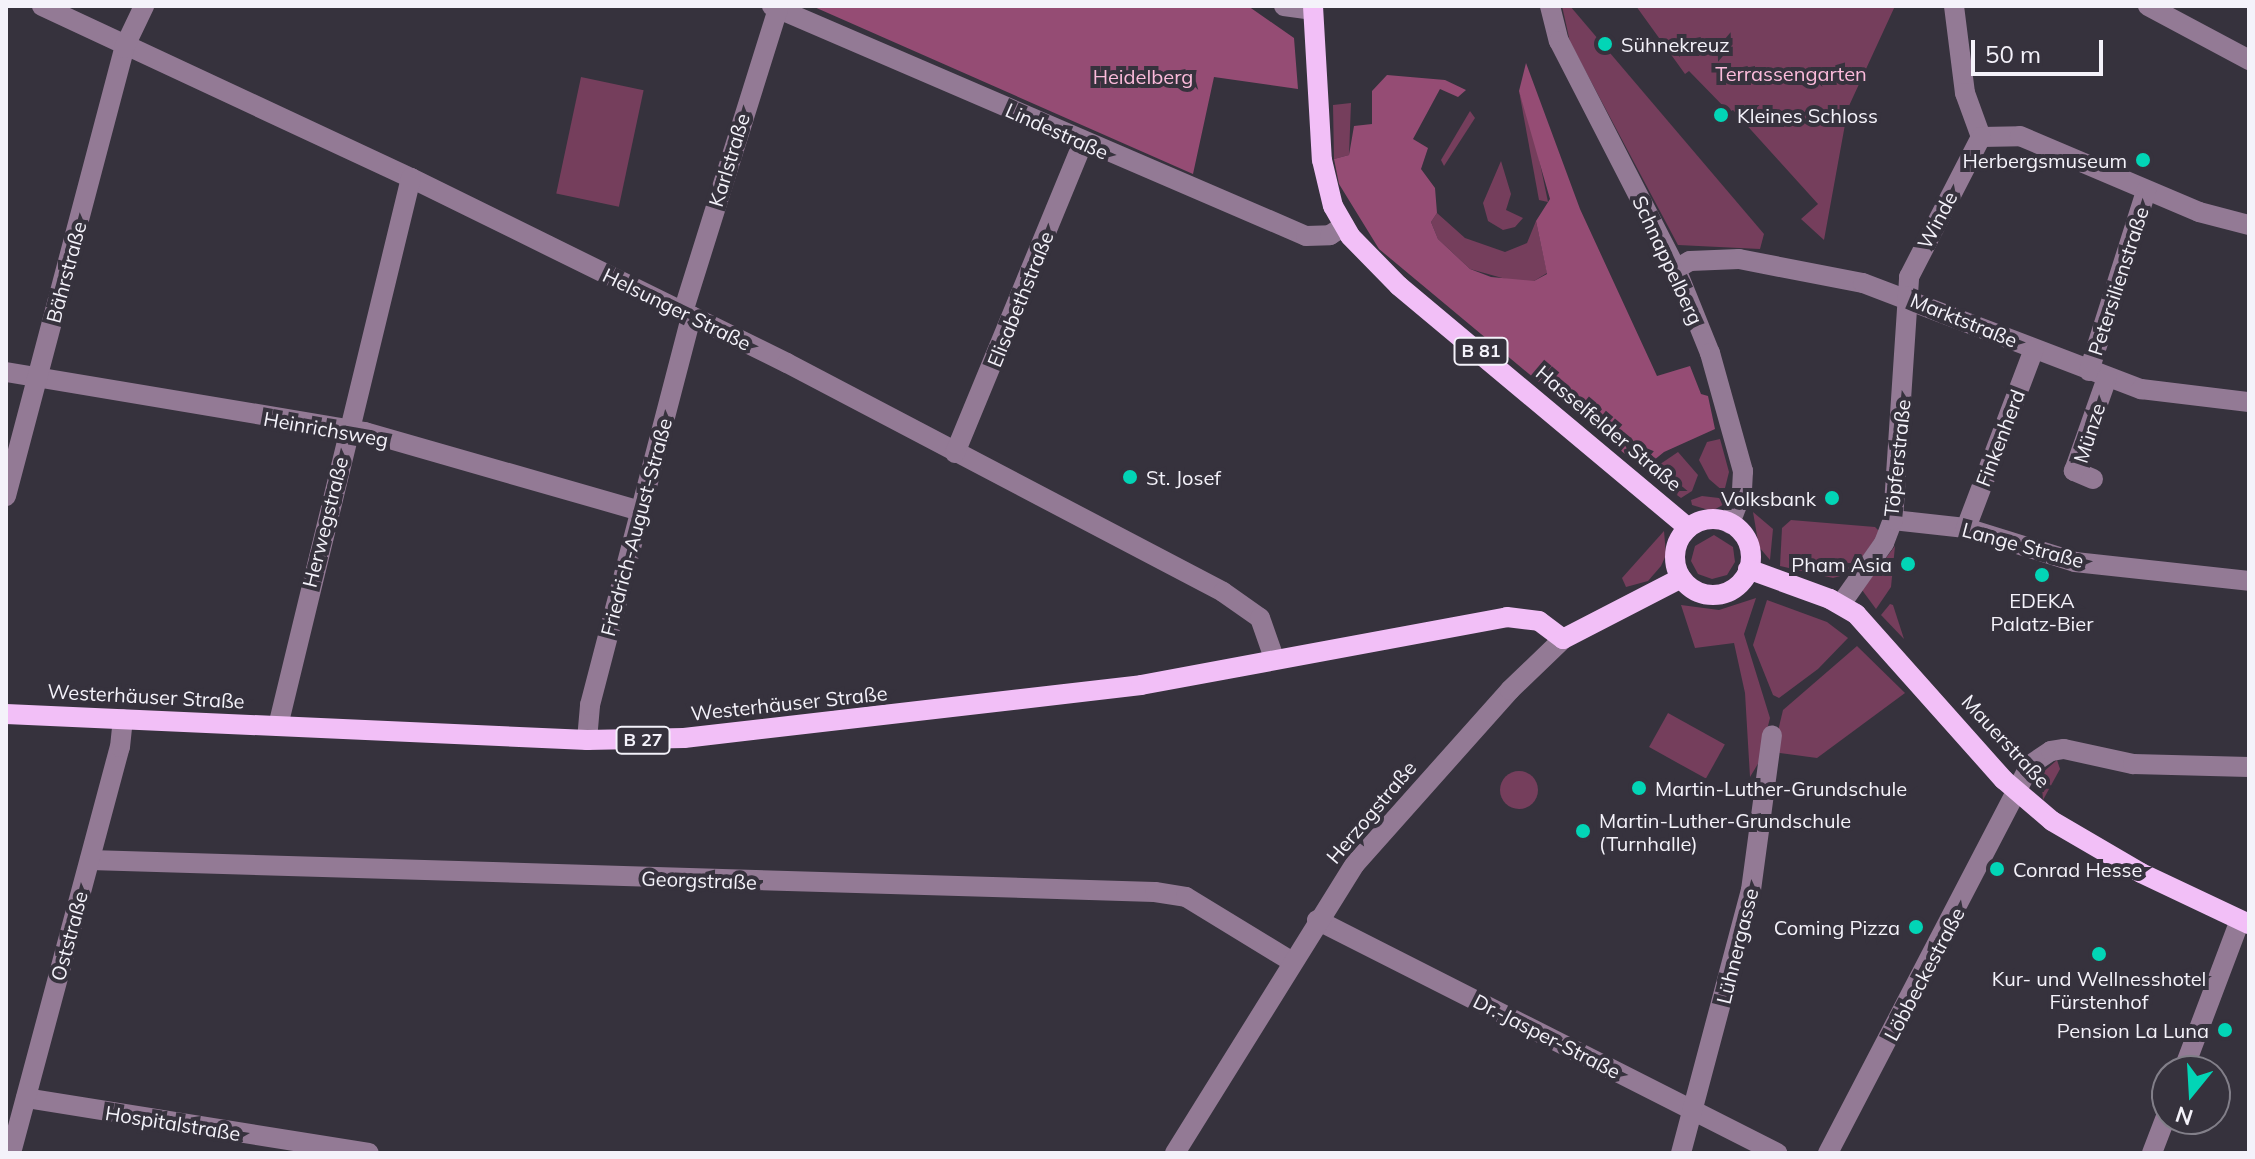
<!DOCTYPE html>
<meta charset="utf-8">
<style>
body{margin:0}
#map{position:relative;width:2255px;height:1159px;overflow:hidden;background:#36323d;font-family:Mulish,sans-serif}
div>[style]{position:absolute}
.green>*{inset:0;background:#753e5c;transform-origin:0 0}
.round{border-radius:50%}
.forest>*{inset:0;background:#954c74}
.minor>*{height:20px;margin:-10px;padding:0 10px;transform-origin:10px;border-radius:10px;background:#937a95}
.major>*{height:20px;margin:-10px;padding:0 10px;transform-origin:10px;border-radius:10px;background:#f2bff7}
.major>.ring{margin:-10px;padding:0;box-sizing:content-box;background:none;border:20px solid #f2bff7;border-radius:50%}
.dots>*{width:22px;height:22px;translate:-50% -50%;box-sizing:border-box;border:4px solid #36323d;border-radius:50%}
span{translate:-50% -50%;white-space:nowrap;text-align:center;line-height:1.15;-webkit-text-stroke:8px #36323d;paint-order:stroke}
.shield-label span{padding:2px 6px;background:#36323d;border:2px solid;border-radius:6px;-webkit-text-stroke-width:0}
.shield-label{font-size:18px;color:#f4f2fa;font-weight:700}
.poi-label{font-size:20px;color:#f4f2fa}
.left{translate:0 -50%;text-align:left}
.right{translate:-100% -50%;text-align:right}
.park-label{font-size:20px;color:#fbbbdb}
.street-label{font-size:20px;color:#f4f2fa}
.frame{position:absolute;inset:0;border:8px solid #f4f2fa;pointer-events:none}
.north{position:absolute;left:2151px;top:1055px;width:80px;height:80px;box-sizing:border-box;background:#36323d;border:2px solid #827f89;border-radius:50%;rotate:198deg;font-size:22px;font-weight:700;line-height:32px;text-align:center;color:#f4f2fa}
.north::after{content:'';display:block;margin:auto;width:28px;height:36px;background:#02d5b6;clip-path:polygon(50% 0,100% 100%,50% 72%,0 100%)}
.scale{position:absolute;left:1971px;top:40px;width:132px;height:36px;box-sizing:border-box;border:4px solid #f4f2fa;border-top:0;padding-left:10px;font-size:24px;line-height:28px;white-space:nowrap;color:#f4f2fa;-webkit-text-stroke:6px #36323d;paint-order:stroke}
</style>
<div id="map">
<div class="green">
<i style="clip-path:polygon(1562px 6px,1570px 6px,1764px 234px,1760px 249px,1678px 245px,1570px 42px)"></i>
<i style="clip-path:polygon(1636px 6px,1895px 6px,1848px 108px,1824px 240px,1801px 219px,1818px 204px,1733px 110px,1729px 112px,1689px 71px,1685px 74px)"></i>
<i style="left:581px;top:77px;width:64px;height:119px;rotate:12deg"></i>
<i style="clip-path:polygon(1519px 91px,1533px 130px,1548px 202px,1539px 200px)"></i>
<i style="clip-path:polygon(1369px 101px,1351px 103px,1349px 155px,1334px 159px,1333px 105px)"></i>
<i style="clip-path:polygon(1470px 111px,1475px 118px,1444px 166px,1441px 160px)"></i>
<i style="clip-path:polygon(1501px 161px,1511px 194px,1506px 210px,1523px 218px,1515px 227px,1503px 230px,1488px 221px,1483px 203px)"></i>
<i style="clip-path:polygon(1437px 213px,1465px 238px,1505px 252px,1527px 243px,1536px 221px,1547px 273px,1534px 281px,1513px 281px,1470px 269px,1438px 239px,1431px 222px)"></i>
<i style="clip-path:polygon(1720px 439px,1729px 472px,1724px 492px,1709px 479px,1699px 460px,1707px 442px)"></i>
<i style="clip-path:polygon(1678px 452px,1698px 475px,1692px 491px,1681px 498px,1647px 473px)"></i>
<i style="clip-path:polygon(1702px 496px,1719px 498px,1726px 503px,1712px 511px,1692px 505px,1691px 500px)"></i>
<i style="clip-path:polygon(1753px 512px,1773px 529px,1770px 560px,1759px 547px)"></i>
<i style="clip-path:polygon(1791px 520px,1875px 527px,1880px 532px,1851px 573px,1833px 578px,1780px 566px,1782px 528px)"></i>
<i style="clip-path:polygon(1664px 531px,1666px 555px,1661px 566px,1648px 581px,1626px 587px,1622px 578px)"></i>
<i style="clip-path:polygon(1714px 535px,1733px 547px,1735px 562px,1727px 575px,1712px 579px,1698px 574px,1691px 561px,1695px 546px)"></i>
<i style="clip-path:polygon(1895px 546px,1891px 587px,1876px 609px,1862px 590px)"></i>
<i style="clip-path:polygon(1756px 598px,1744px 634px,1770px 718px,1759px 762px,1750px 777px,1745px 693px,1734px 643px,1695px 648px,1681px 605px,1719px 610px)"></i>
<i style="clip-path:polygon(1767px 600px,1827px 622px,1848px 638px,1818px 669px,1779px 698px,1773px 695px,1753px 645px)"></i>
<i style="clip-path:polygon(1890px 604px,1893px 605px,1904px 639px,1881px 615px)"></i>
<i style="clip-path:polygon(1857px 646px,1905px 693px,1817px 758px,1773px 752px,1783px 710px)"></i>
<i style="left:1668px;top:713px;width:65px;height:39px;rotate:29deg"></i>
<i style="clip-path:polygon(2057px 760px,2060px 769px,2043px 800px,2041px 774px)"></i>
<i class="round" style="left:1500px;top:771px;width:38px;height:38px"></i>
</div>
<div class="forest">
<i style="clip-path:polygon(812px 6px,1248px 6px,1294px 38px,1298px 89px,1214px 77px,1193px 174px)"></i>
<i style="clip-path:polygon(1526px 63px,1580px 209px,1657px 376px,1690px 366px,1701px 394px,1708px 396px,1715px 429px,1664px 452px,1643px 469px,1379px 249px,1339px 184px,1334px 159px,1349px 155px,1354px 126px,1372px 124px,1372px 91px,1387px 75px,1445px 80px,1466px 90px,1458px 97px,1440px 89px,1413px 139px,1428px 148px,1421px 169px,1435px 188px,1437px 213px,1431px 222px,1438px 239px,1470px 269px,1491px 277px,1534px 281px,1547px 274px,1536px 221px,1550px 199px,1519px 91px)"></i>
</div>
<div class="minor">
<i style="left:42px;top:6px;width:407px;rotate:25deg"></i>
<i style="left:411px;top:178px;width:419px;rotate:26.2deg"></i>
<i style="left:787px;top:363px;width:492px;rotate:27.7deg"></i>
<i style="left:1223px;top:592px;width:45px;rotate:35.1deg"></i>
<i style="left:1260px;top:618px;width:42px;rotate:70.7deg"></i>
<i style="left:772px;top:6px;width:581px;rotate:23.3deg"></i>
<i style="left:1306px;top:236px;width:24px;rotate:-2deg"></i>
<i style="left:1330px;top:235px;width:17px;rotate:-33deg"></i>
<i style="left:1284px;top:6px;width:28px;rotate:8deg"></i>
<i style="left:1550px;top:6px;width:36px;rotate:76deg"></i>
<i style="left:1559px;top:41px;width:256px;rotate:62.8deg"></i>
<i style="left:1676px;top:269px;width:91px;rotate:68deg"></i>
<i style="left:1710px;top:353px;width:123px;rotate:74.4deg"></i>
<i style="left:1743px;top:471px;width:21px;rotate:93deg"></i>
<i style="left:1742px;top:492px;width:34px;rotate:111deg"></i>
<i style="left:1954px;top:6px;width:88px;rotate:82.8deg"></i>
<i style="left:1965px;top:93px;width:47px;rotate:70deg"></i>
<i style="left:2148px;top:6px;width:115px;rotate:28.1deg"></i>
<i style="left:1981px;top:137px;width:39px;rotate:-1deg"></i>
<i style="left:2020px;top:136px;width:194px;rotate:23deg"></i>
<i style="left:2199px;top:212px;width:52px;rotate:14.6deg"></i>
<i style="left:1676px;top:269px;width:16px;rotate:-30deg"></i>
<i style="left:1690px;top:261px;width:49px;rotate:-2.3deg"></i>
<i style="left:1739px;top:259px;width:126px;rotate:11deg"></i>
<i style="left:1863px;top:283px;width:298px;rotate:20.9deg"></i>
<i style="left:2141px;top:389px;width:109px;rotate:6.9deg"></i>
<i style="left:683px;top:312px;width:318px;rotate:-72.6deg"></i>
<i style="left:2089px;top:371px;width:189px;rotate:-72.4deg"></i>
<i style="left:6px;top:372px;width:364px;rotate:9.5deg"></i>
<i style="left:365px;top:432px;width:286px;rotate:16deg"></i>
<i style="left:955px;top:453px;width:335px;rotate:-67.6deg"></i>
<i style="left:2093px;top:479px;width:21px;rotate:-157deg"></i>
<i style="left:2074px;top:471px;width:99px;rotate:-70.5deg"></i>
<i style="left:6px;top:496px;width:463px;rotate:-75.2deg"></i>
<i style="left:124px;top:48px;width:47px;rotate:-64.5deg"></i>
<i style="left:1893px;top:520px;width:73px;rotate:6.3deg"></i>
<i style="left:1966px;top:528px;width:114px;rotate:17.3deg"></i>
<i style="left:2075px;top:562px;width:175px;rotate:6.2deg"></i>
<i style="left:1966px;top:528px;width:191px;rotate:-69.2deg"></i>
<i style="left:1841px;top:604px;width:75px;rotate:-54.8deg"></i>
<i style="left:1884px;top:543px;width:25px;rotate:-69deg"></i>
<i style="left:1893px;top:520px;width:244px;rotate:-86.2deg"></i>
<i style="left:1909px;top:277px;width:157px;rotate:-62.8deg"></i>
<i style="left:278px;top:726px;width:564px;rotate:-76.36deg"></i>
<i style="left:587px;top:740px;width:35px;rotate:-85deg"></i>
<i style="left:590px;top:705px;width:402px;rotate:-75.4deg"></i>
<i style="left:90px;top:860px;width:1065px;rotate:1.72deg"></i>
<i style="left:1155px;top:892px;width:31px;rotate:9deg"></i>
<i style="left:1186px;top:897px;width:123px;rotate:31.4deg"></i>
<i style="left:1317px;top:920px;width:516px;rotate:26.86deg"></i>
<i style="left:2183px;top:1071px;width:161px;rotate:-69.3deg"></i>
<i style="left:26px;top:1098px;width:347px;rotate:9.1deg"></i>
<i style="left:11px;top:1153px;width:420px;rotate:-75deg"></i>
<i style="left:120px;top:747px;width:28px;rotate:-84deg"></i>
<i style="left:1175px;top:1153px;width:340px;rotate:-58.1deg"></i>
<i style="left:1355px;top:864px;width:233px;rotate:-48.3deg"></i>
<i style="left:1510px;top:690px;width:74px;rotate:-43.9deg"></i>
<i style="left:1681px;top:1153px;width:272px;rotate:-75.1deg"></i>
<i style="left:1751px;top:890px;width:156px;rotate:-82.3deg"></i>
<i style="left:1828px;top:1153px;width:437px;rotate:-62.5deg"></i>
<i style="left:2030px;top:765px;width:25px;rotate:-34deg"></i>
<i style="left:2051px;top:751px;width:13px;rotate:-9deg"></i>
<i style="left:2064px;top:749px;width:71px;rotate:12.3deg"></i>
<i style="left:2133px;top:764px;width:116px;rotate:1.5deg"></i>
<i style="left:2152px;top:1153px;width:42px;rotate:-69deg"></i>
</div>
<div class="major">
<i style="left:1313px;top:6px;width:154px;rotate:86.7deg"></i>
<i style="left:1322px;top:160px;width:47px;rotate:76.6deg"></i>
<i style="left:1333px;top:206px;width:34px;rotate:60deg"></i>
<i style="left:1350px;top:236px;width:70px;rotate:45.6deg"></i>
<i style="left:1399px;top:286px;width:377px;rotate:39.9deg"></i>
<i class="ring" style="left:1675px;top:519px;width:56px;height:56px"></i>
<i style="left:1748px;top:569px;width:87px;rotate:20.1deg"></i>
<i style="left:1830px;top:599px;width:30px;rotate:30deg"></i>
<i style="left:1856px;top:614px;width:222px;rotate:48.3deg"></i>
<i style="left:2004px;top:780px;width:63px;rotate:40.5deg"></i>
<i style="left:2052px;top:821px;width:103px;rotate:30.3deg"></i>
<i style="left:2141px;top:873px;width:119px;rotate:25.3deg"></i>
<i style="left:6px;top:714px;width:582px;rotate:2.56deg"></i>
<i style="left:587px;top:740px;width:97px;rotate:-1.2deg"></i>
<i style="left:684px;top:738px;width:460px;rotate:-6.6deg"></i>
<i style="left:1141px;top:685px;width:372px;rotate:-10.5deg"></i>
<i style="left:1507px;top:617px;width:32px;rotate:7deg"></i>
<i style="left:1539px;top:621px;width:30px;rotate:37deg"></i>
<i style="left:1563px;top:639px;width:133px;rotate:-27.3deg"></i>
</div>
<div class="dots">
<i style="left:1605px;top:44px;background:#02d5b6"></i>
<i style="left:1721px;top:115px;background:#02d5b6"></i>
<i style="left:2143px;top:160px;background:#02d5b6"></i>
<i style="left:1130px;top:477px;background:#02d5b6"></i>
<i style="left:1832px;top:498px;background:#02d5b6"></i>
<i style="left:1908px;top:564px;background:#02d5b6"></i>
<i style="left:2042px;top:575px;background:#02d5b6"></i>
<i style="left:1639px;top:788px;background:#02d5b6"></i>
<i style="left:1583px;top:831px;background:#02d5b6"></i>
<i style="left:1997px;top:869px;background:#02d5b6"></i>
<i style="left:1916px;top:927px;background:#02d5b6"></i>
<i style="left:2099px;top:954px;background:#02d5b6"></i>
<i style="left:2225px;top:1030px;background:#02d5b6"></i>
</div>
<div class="shield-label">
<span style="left:1481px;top:351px">B 81</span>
<span style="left:643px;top:740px">B 27</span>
</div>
<div class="poi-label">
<span class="left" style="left:1621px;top:44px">Sühnekreuz</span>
<span class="left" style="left:1737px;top:115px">Kleines Schloss</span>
<span class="right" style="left:2127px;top:160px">Herbergsmuseum</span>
<span class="left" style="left:1146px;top:477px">St. Josef</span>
<span class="right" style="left:1816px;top:498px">Volksbank</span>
<span class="right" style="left:1892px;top:564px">Pham Asia</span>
<span style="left:2042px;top:612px">EDEKA<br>Palatz-Bier</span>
<span class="left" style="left:1655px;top:788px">Martin-Luther-Grundschule</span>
<span class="left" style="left:1599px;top:832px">Martin-Luther-Grundschule<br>(Turnhalle)</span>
<span class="left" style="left:2013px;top:869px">Conrad Hesse</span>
<span class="right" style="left:1900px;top:927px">Coming Pizza</span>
<span style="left:2099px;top:990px">Kur- und Wellnesshotel<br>Fürstenhof</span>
<span class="right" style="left:2209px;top:1030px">Pension La Luna</span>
</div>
<div class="park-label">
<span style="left:1791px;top:73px">Terrassengarten</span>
<span style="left:1143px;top:76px">Heidelberg</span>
</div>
<div class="street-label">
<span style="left:1057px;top:131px;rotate:24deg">Lindestraße</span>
<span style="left:729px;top:160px;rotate:-73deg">Karlstraße</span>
<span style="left:1937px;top:220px;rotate:-62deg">Winde</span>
<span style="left:1668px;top:260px;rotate:65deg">Schnappelberg</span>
<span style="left:66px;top:272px;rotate:-75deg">Bährstraße</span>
<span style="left:2118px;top:281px;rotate:-72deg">Petersilienstraße</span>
<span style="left:1020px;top:299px;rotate:-68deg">Elisabethstraße</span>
<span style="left:677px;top:309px;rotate:26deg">Helsunger Straße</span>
<span style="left:1964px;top:320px;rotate:22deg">Marktstraße</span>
<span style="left:1609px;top:428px;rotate:40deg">Hasselfelder Straße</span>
<span style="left:326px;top:429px;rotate:10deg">Heinrichsweg</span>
<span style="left:2089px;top:433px;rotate:-72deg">Münze</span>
<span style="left:2000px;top:438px;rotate:-69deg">Finkenherd</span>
<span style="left:1897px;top:458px;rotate:-84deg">Töpferstraße</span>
<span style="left:325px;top:522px;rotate:-76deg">Herwegstraße</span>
<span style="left:636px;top:527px;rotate:-75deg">Friedrich-August-Straße</span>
<span style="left:2023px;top:545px;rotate:15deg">Lange Straße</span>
<span style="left:146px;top:696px;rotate:3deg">Westerhäuser Straße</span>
<span style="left:789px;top:703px;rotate:-6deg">Westerhäuser Straße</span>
<span style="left:2006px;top:741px;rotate:47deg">Mauerstraße</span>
<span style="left:1371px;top:812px;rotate:-50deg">Herzogstraße</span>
<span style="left:699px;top:880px;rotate:2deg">Georgstraße</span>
<span style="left:69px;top:936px;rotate:-75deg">Oststraße</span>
<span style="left:1737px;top:946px;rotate:-76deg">Lühnergasse</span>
<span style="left:1924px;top:974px;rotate:-62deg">Löbbeckestraße</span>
<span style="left:1547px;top:1036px;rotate:27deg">Dr.-Jasper-Straße</span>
<span style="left:173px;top:1123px;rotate:9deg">Hospitalstraße</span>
</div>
<div class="frame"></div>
<div class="north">N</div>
<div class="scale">50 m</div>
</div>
